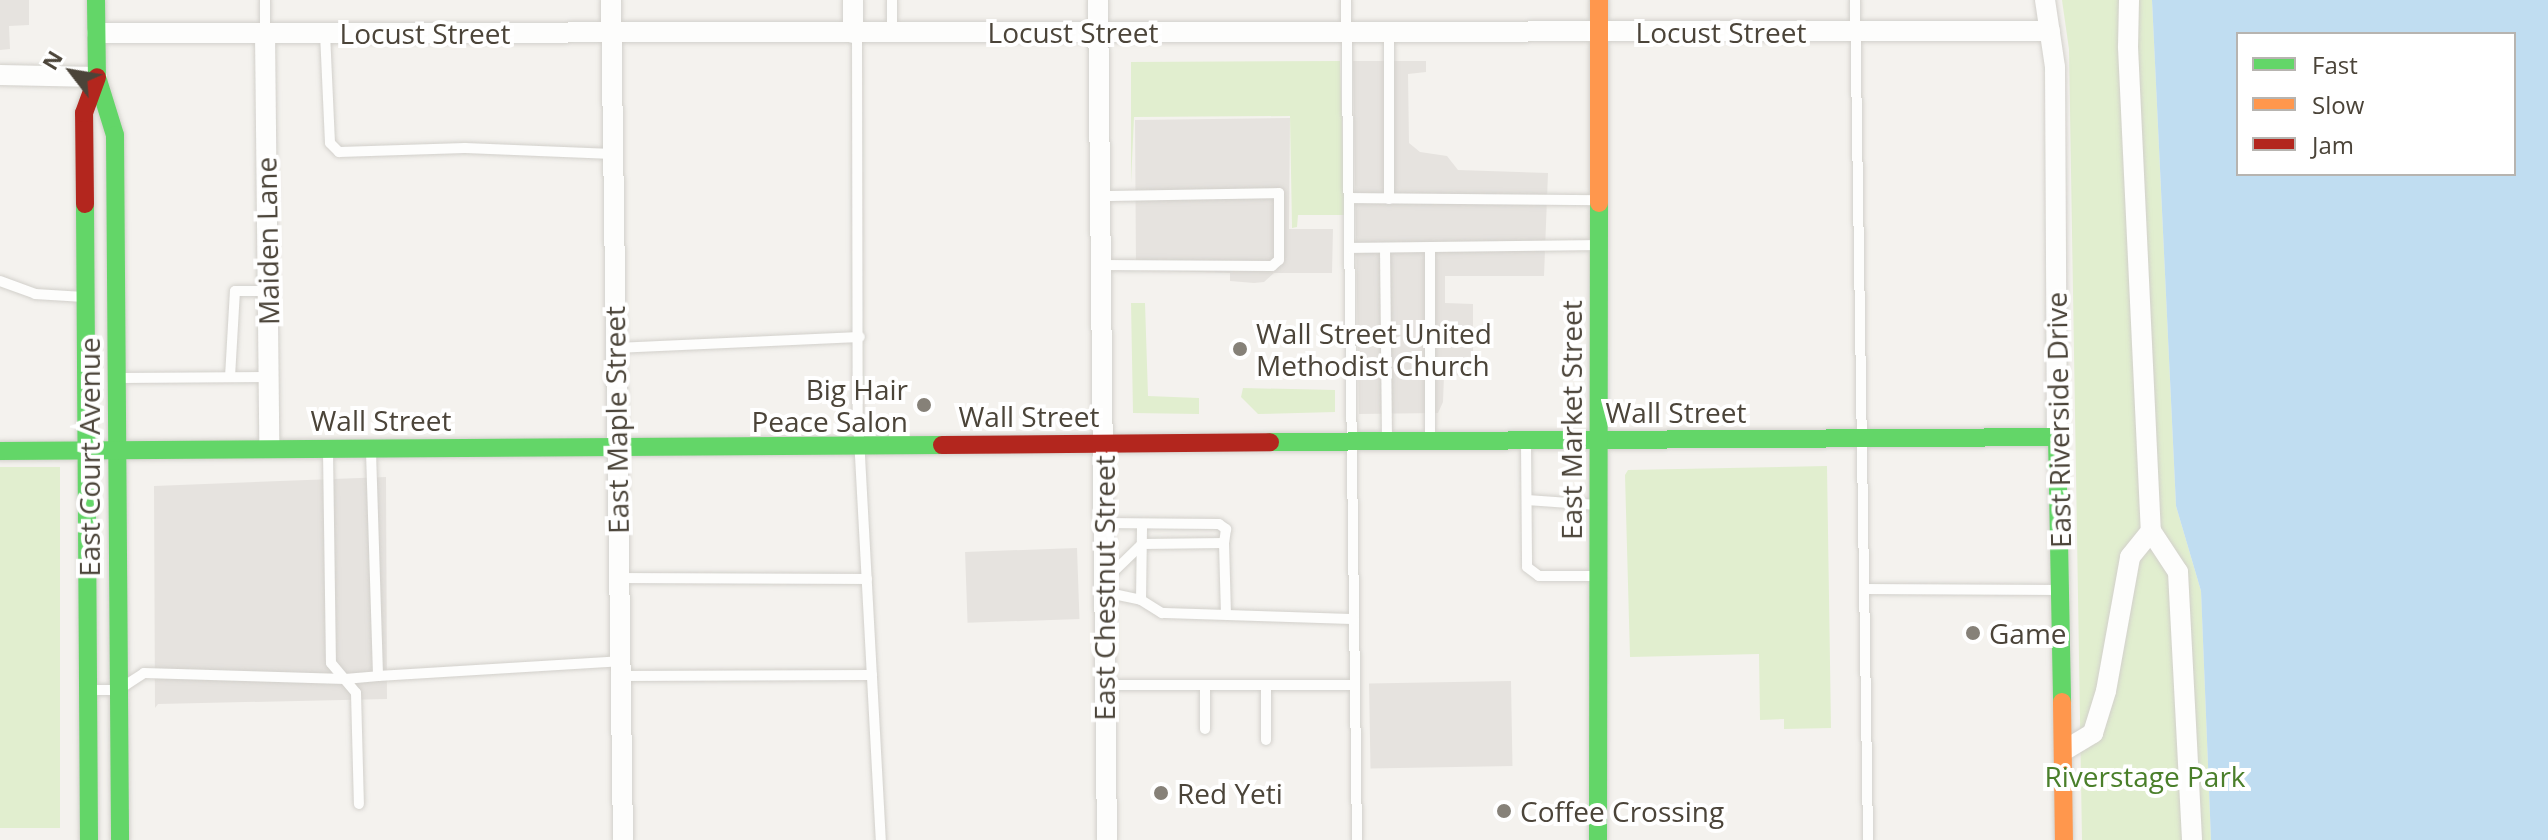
<!DOCTYPE html>
<style>
body{margin:0}
#map{position:relative;width:2548px;height:840px;overflow:hidden;background:#f4f2ee;font-family:"Open Sans",sans-serif}
div>[style]{position:absolute}
.green>*{inset:0;background:#e1eecf;transform-origin:0 0}
.parking>*{inset:0;background:#e6e3df;transform-origin:0 0}
.water>*{inset:0;background:#c0ddf1}
.roads{filter:drop-shadow(0 0 2px #d2d0cb) drop-shadow(0 0 2px #d2d0cb)}
.lane>*{height:10px;margin:-5px;padding:0 5px;transform-origin:5px;border-radius:5px;background:#fdfdfc}
.street>*{height:20px;margin:-10px;padding:0 10px;transform-origin:10px;border-radius:10px;background:#fdfdfc}
.fast>*{height:18px;margin:-9px;padding:0 9px;transform-origin:9px;border-radius:9px;background:#63d668}
.slow>*{height:18px;margin:-9px;padding:0 9px;transform-origin:9px;border-radius:9px;background:#ff974d}
.jam>*{height:18px;margin:-9px;padding:0 9px;transform-origin:9px;border-radius:9px;background:#b3261e}
.dots>*{width:22px;height:22px;translate:-50% -50%;box-sizing:border-box;border:4px solid #fff;border-radius:50%}
span{translate:-50% -50%;white-space:nowrap;text-align:center;line-height:1.15;-webkit-text-stroke:8px #fff;paint-order:stroke}
.street-label{font-size:28px;color:#4b4439}
.poi-label{font-size:28px;color:#4b4439}
.left{translate:0 -50%;text-align:left}
.right{translate:-100% -50%;text-align:right}
.park-label{font-size:28px;color:#4a7f2a}
.legend{position:absolute;left:2236px;top:32px;width:280px;height:144px;box-sizing:border-box;background:#fff;border:2px solid #b7b4b0;margin:0;padding:10px 14px;list-style:none;font-size:24px;color:#4b4439}
.legend li{display:flex;align-items:center;gap:16px;height:40px}
.legend b{width:40px;border:2px solid #b7b4b0}
.north{position:absolute;left:32px;top:32px;width:80px;height:80px;-webkit-text-stroke:6px #fff;paint-order:stroke;rotate:301deg;font-size:22px;font-weight:700;line-height:32px;text-align:center;color:#4b4439}
.north::after{content:'';display:block;margin:auto;width:28px;height:36px;background:#4b4439;clip-path:polygon(50% 0,100% 100%,50% 72%,0 100%)}
</style>
<div id="map">
<div class="green">
<i style="clip-path:polygon(2062px 0,2152px 0,2176px 506px,2201px 591px,2211px 840px,2082px 840px,2069px 49px)"></i>
<i style="clip-path:polygon(1340px 61px,1345px 215px,1298px 215px,1297px 227px,1292px 228px,1290px 116px,1134px 117px,1131px 183px,1131px 62px)"></i>
<i style="clip-path:polygon(1131px 303px,1145px 303px,1148px 396px,1199px 398px,1199px 414px,1133px 413px)"></i>
<i style="clip-path:polygon(1243px 388px,1335px 390px,1335px 412px,1258px 414px,1241px 397px)"></i>
<i style="clip-path:polygon(1827px 466px,1831px 728px,1784px 729px,1784px 719px,1760px 720px,1759px 654px,1630px 657px,1625px 475px,1628px 470px)"></i>
<i style="left:60px;top:467px;width:361px;height:60px;rotate:90deg"></i>
</div>
<div class="parking">
<i style="clip-path:polygon(0 0,29px 0,29px 25px,9px 26px,10px 49px,0 50px)"></i>
<i style="clip-path:polygon(1353px 61px,1426px 61px,1426px 72px,1408px 74px,1409px 143px,1420px 152px,1447px 156px,1458px 170px,1548px 173px,1544px 276px,1445px 276px,1445px 303px,1473px 304px,1473px 375px,1444px 376px,1443px 402px,1438px 413px,1359px 414px)"></i>
<i style="clip-path:polygon(1290px 118px,1289px 229px,1333px 229px,1332px 273px,1274px 273px,1264px 282px,1254px 283px,1230px 281px,1230px 273px,1136px 270px,1135px 120px)"></i>
<i style="clip-path:polygon(386px 477px,387px 699px,158px 704px,155px 708px,154px 486px)"></i>
<i style="left:1077px;top:548px;width:71px;height:112px;rotate:88deg"></i>
<i style="left:1511px;top:681px;width:85px;height:142px;rotate:89deg"></i>
</div>
<div class="water">
<i style="clip-path:polygon(evenodd,2152px 0,2548px 0,2548px 840px,2211px 840px,2201px 591px,2176px 506px,2152px 0,2238px 34px,2514px 34px,2514px 174px,2238px 174px,2238px 34px)"></i>
</div>
<div class="roads">
<div class="lane">
<i style="left:1346px;top:0;width:840px;rotate:89.25deg"></i>
<i style="left:1855px;top:0;width:840px;rotate:89.11deg"></i>
<i style="left:1389px;top:32px;width:167px;rotate:90deg"></i>
<i style="left:265px;top:33px;width:33px;rotate:-90deg"></i>
<i style="left:325px;top:33px;width:110px;rotate:87.4deg"></i>
<i style="left:330px;top:143px;width:13px;rotate:45deg"></i>
<i style="left:339px;top:152px;width:126px;rotate:-1.8deg"></i>
<i style="left:465px;top:148px;width:148px;rotate:2.3deg"></i>
<i style="left:857px;top:33px;width:386px;rotate:89.9deg"></i>
<i style="left:858px;top:419px;width:422px;rotate:86.9deg"></i>
<i style="left:892px;top:33px;width:33px;rotate:-90deg"></i>
<i style="left:1349px;top:198px;width:248px;rotate:0.5deg"></i>
<i style="left:1430px;top:247px;width:192px;rotate:90deg"></i>
<i style="left:1350px;top:248px;width:246px;rotate:-0.7deg"></i>
<i style="left:1385px;top:248px;width:190px;rotate:89.4deg"></i>
<i style="left:1101px;top:265px;width:171px;rotate:0.3deg"></i>
<i style="left:1272px;top:266px;width:9px;rotate:-41deg"></i>
<i style="left:1279px;top:260px;width:67px;rotate:-90deg"></i>
<i style="left:1279px;top:193px;width:178px;rotate:179deg"></i>
<i style="left:0;top:281px;width:37px;rotate:20deg"></i>
<i style="left:35px;top:294px;width:49px;rotate:3.5deg"></i>
<i style="left:615px;top:348px;width:245px;rotate:-2.6deg"></i>
<i style="left:230px;top:377px;width:86px;rotate:-86.7deg"></i>
<i style="left:235px;top:291px;width:33px"></i>
<i style="left:119px;top:378px;width:150px;rotate:-0.4deg"></i>
<i style="left:1526px;top:444px;width:123px;rotate:89.5deg"></i>
<i style="left:1527px;top:567px;width:15px;rotate:37deg"></i>
<i style="left:1539px;top:576px;width:58px"></i>
<i style="left:328px;top:451px;width:212px;rotate:89.2deg"></i>
<i style="left:331px;top:663px;width:39px;rotate:50deg"></i>
<i style="left:356px;top:693px;width:111px;rotate:88.5deg"></i>
<i style="left:371px;top:452px;width:224px;rotate:88.2deg"></i>
<i style="left:378px;top:676px;width:242px;rotate:-3.5deg"></i>
<i style="left:1527px;top:500px;width:70px;rotate:4.1deg"></i>
<i style="left:1104px;top:523px;width:115px;rotate:0.5deg"></i>
<i style="left:1219px;top:524px;width:9px;rotate:36deg"></i>
<i style="left:1226px;top:529px;width:14px;rotate:98deg"></i>
<i style="left:618px;top:578px;width:249px;rotate:0.2deg"></i>
<i style="left:1105px;top:580px;width:52px;rotate:-44.2deg"></i>
<i style="left:1142px;top:544px;width:82px;rotate:-0.7deg"></i>
<i style="left:1224px;top:543px;width:71px;rotate:88.4deg"></i>
<i style="left:1866px;top:589px;width:190px;rotate:0.3deg"></i>
<i style="left:1104px;top:592px;width:38px;rotate:12deg"></i>
<i style="left:1141px;top:600px;width:25px;rotate:32deg"></i>
<i style="left:1162px;top:613px;width:192px;rotate:1.8deg"></i>
<i style="left:1141px;top:600px;width:75px;rotate:-89.2deg"></i>
<i style="left:620px;top:676px;width:252px;rotate:-0.2deg"></i>
<i style="left:1105px;top:685px;width:250px"></i>
<i style="left:1205px;top:685px;width:44px;rotate:90deg"></i>
<i style="left:90px;top:690px;width:28px"></i>
<i style="left:118px;top:690px;width:31px;rotate:-33deg"></i>
<i style="left:144px;top:673px;width:201px;rotate:1.7deg"></i>
<i style="left:345px;top:679px;width:33px;rotate:-5deg"></i>
<i style="left:1266px;top:740px;width:55px;rotate:-90deg"></i>
</div>
<div class="street">
<i style="left:611px;top:0;width:840px;rotate:89.18deg"></i>
<i style="left:1098px;top:0;width:840px;rotate:89.39deg"></i>
<i style="left:2045px;top:0;width:68px;rotate:81.5deg"></i>
<i style="left:2055px;top:67px;width:370px;rotate:89.7deg"></i>
<i style="left:2129px;top:0;width:47px;rotate:91.2deg"></i>
<i style="left:2128px;top:47px;width:485px;rotate:87.3deg"></i>
<i style="left:2151px;top:531px;width:49px;rotate:56.6deg"></i>
<i style="left:2178px;top:572px;width:268px;rotate:87deg"></i>
<i style="left:97px;top:33px;width:1953px;rotate:-0.06deg"></i>
<i style="left:265px;top:33px;width:415px;rotate:89.4deg"></i>
<i style="left:853px;top:33px;width:33px;rotate:-90deg"></i>
<i style="left:0;top:75px;width:97px;rotate:1.2deg"></i>
<i style="left:2065px;top:750px;width:33px;rotate:-31deg"></i>
<i style="left:2093px;top:733px;width:44px;rotate:-72.8deg"></i>
<i style="left:2106px;top:691px;width:136px;rotate:-79.8deg"></i>
<i style="left:2130px;top:557px;width:33px;rotate:-51deg"></i>
</div>
<div class="fast">
<i style="left:96px;top:0;width:77px;rotate:89.3deg"></i>
<i style="left:97px;top:77px;width:61px;rotate:72.8deg"></i>
<i style="left:115px;top:135px;width:705px;rotate:89.59deg"></i>
<i style="left:85px;top:204px;width:636px;rotate:89.64deg"></i>
<i style="left:1270px;top:442px;width:787px;rotate:-0.36deg"></i>
<i style="left:2057px;top:437px;width:265px;rotate:88.9deg"></i>
<i style="left:0;top:451px;width:942px;rotate:-0.36deg"></i>
<i style="left:1598px;top:840px;width:637px;rotate:-89.91deg"></i>
</div>
<div class="slow">
<i style="left:1599px;top:203px;width:203px;rotate:-90deg"></i>
<i style="left:2062px;top:702px;width:138px;rotate:89.2deg"></i>
</div>
<div class="jam">
<i style="left:85px;top:204px;width:91px;rotate:-90.6deg"></i>
<i style="left:84px;top:113px;width:38px;rotate:-70deg"></i>
<i style="left:942px;top:445px;width:328px;rotate:-0.5deg"></i>
</div>
</div>
<div class="dots">
<i style="left:1240px;top:349px;background:#868178"></i>
<i style="left:924px;top:405px;background:#868178"></i>
<i style="left:1973px;top:633px;background:#868178"></i>
<i style="left:1161px;top:793px;background:#868178"></i>
<i style="left:1504px;top:811px;background:#868178"></i>
</div>
<div class="street-label">
<span style="left:1073px;top:32px">Locust Street</span>
<span style="left:1721px;top:32px">Locust Street</span>
<span style="left:425px;top:33px">Locust Street</span>
<span style="left:267px;top:241px;rotate:-91deg">Maiden Lane</span>
<span style="left:1676px;top:412px">Wall Street</span>
<span style="left:1029px;top:416px">Wall Street</span>
<span style="left:381px;top:420px">Wall Street</span>
<span style="left:616px;top:420px;rotate:-91deg">East Maple Street</span>
<span style="left:1571px;top:420px;rotate:-90deg">East Market Street</span>
<span style="left:2058px;top:420px;rotate:-91deg">East Riverside Drive</span>
<span style="left:89px;top:457px;rotate:-90deg">East Court Avenue</span>
<span style="left:1104px;top:588px;rotate:-90deg">East Chestnut Street</span>
</div>
<div class="poi-label">
<span class="left" style="left:1256px;top:349px">Wall Street United<br>Methodist Church</span>
<span class="right" style="left:908px;top:405px">Big Hair<br>Peace Salon</span>
<span class="left" style="left:1989px;top:633px">Game</span>
<span class="left" style="left:1177px;top:793px">Red Yeti</span>
<span class="left" style="left:1520px;top:811px">Coffee Crossing</span>
</div>
<div class="park-label">
<span style="left:2145px;top:776px">Riverstage Park</span>
</div>
<ul class="legend">
<li><b style="height:10px;background:#63d668"></b>Fast</li>
<li><b style="height:10px;background:#ff974d"></b>Slow</li>
<li><b style="height:10px;background:#b3261e"></b>Jam</li>
</ul>
<div class="north">N</div>
</div>
